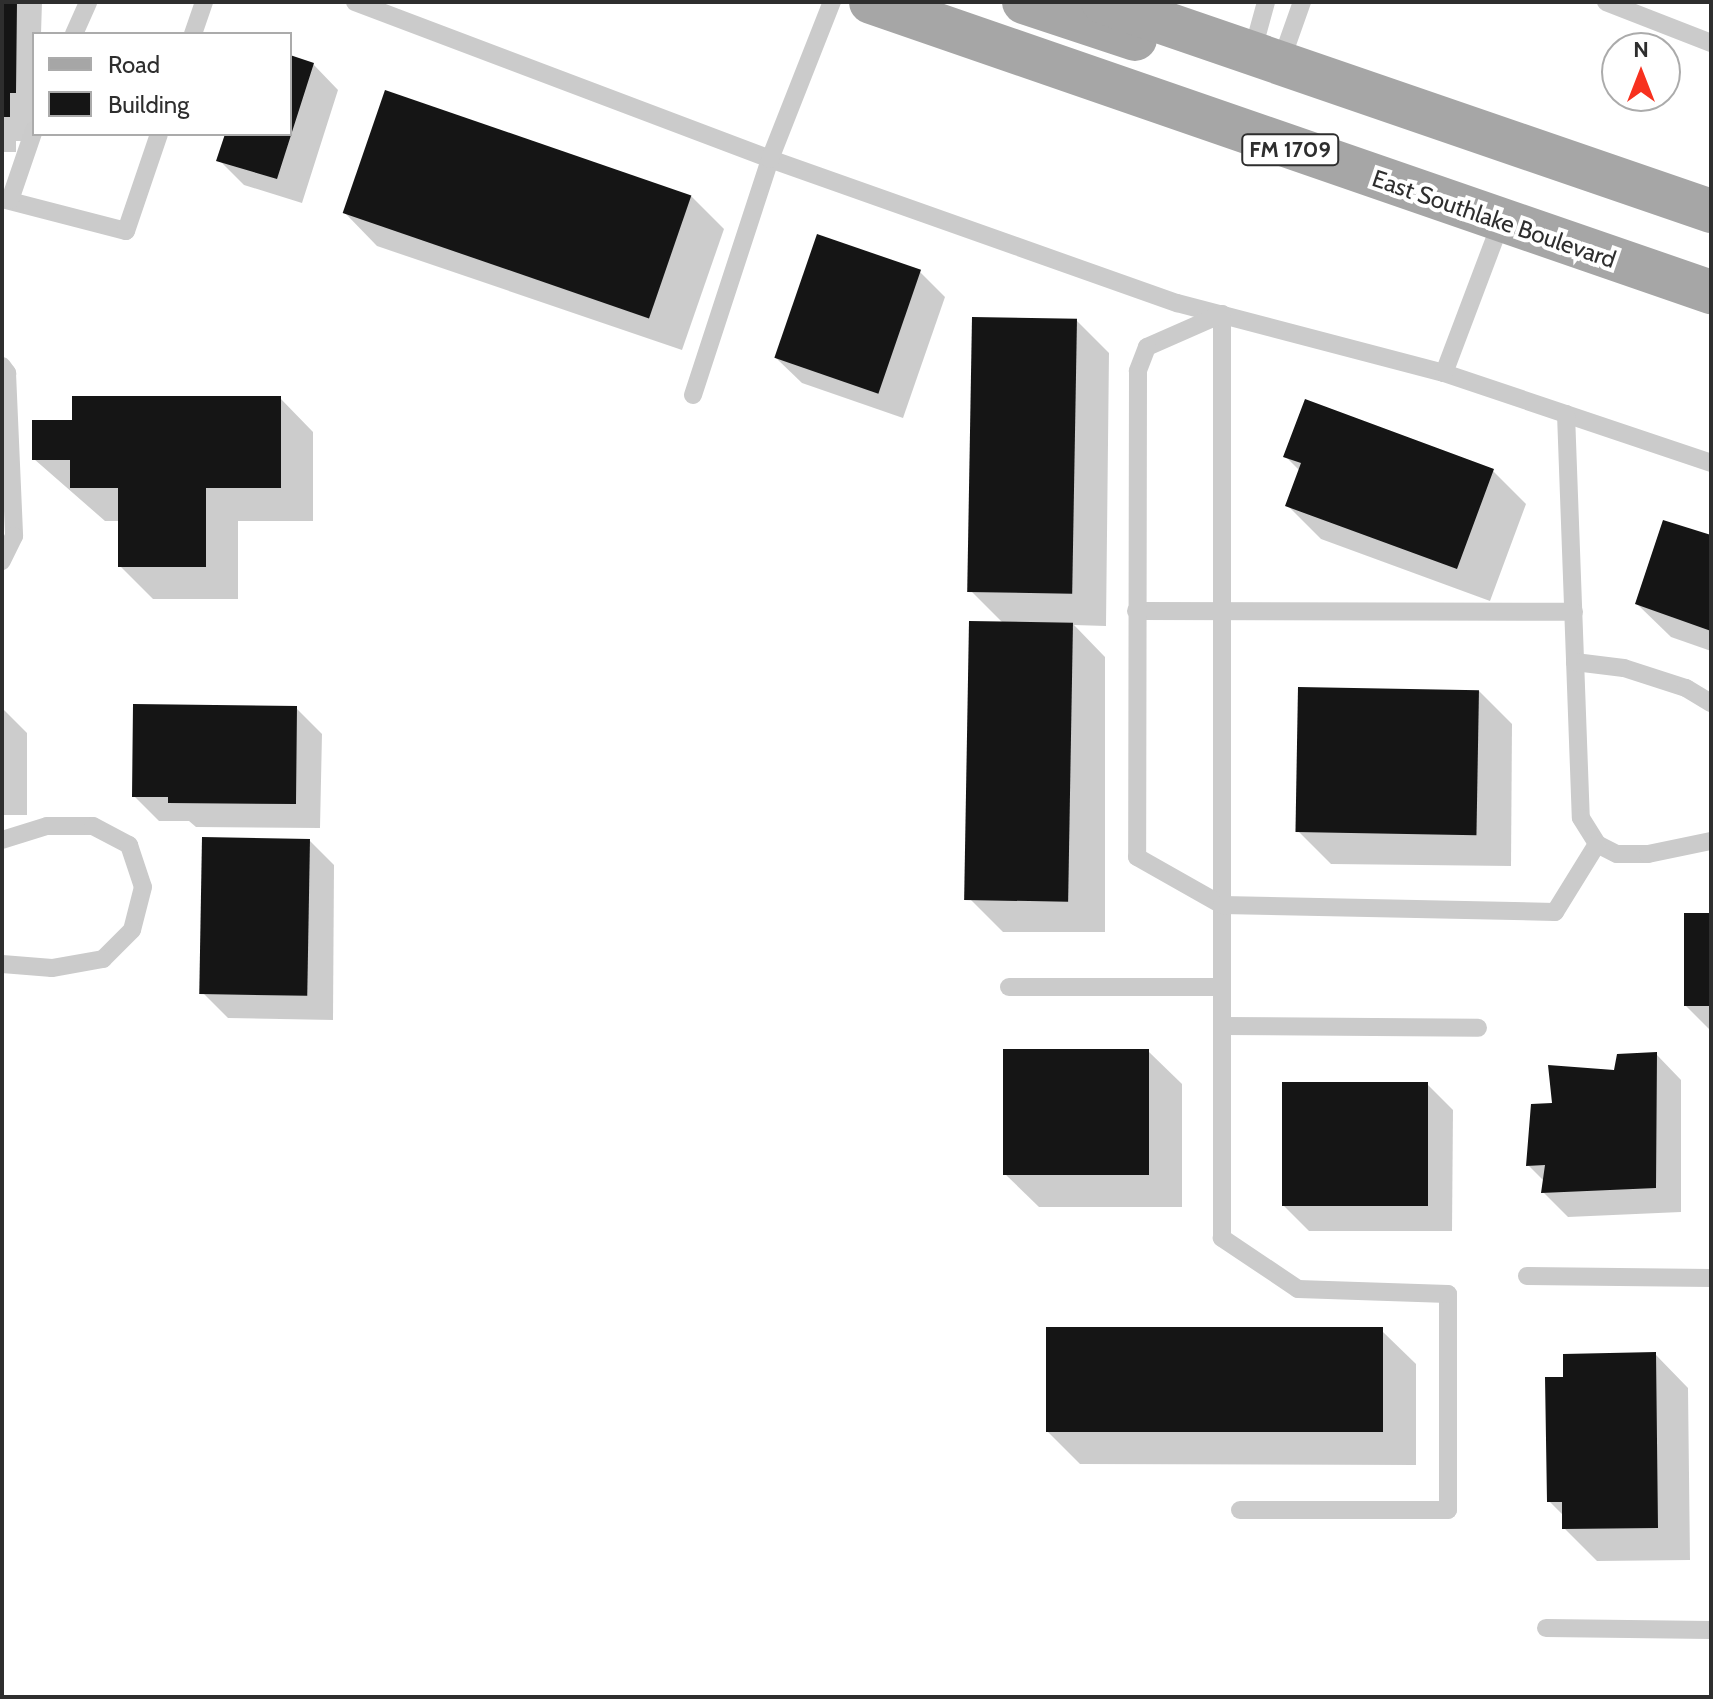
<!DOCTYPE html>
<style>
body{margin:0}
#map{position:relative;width:1713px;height:1699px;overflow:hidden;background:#fff;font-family:Cabin,sans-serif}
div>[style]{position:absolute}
.shadow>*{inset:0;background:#0003}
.building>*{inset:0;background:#151515;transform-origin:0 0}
.lane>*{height:18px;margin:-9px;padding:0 9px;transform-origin:9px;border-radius:9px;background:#cbcbcb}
.primary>*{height:44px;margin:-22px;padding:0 22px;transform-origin:22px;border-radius:22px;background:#a6a6a6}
span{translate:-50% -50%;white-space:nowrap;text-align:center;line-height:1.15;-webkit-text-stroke:8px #fff;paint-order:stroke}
.shield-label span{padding:2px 6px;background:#fff;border:2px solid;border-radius:6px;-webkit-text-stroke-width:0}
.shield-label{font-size:22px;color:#2e2e2e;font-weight:700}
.street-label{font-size:24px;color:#2e2e2e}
.frame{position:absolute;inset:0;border:4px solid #2e2e2e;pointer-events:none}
.legend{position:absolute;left:32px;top:32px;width:260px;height:104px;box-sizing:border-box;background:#fff;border:2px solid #ababab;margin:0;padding:10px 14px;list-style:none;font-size:24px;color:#2e2e2e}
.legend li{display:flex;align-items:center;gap:16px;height:40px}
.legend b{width:40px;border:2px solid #ababab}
.north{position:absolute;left:1601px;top:32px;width:80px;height:80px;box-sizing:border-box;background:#fff;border:2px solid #ababab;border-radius:50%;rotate:0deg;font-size:22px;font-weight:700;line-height:32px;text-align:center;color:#2e2e2e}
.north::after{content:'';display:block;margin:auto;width:28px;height:36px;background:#f7311f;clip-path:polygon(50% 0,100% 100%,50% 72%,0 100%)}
</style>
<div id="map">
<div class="shadow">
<i style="clip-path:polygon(2px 2px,42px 2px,41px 34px,34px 34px,34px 141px,16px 141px,16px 152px,2px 152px)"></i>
<i style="clip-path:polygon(290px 57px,313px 64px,338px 90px,302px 203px,244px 185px,219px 160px,227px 134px,290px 134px)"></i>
<i style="clip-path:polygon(691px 196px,724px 229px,682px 350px,377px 246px,344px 212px)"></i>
<i style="clip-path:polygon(920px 272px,945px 297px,903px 418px,802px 383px,776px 358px)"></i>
<i style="clip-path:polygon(1076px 320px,1109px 353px,1106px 626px,1074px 625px,1105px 657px,1105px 932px,1003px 932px,970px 899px,1003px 623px,971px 591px)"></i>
<i style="clip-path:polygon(280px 398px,313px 432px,313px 521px,238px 521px,238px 599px,153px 599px,120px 566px,120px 521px,105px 521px,34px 459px,74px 422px)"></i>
<i style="clip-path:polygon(1285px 456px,1493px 471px,1526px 504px,1490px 601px,1321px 539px,1288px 506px,1301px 472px)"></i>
<i style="clip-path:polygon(1711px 537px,1711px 651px,1671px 637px,1637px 604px)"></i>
<i style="clip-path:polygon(1479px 691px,1512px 724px,1511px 866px,1331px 864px,1298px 831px)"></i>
<i style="clip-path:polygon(2px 708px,27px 733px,27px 815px,2px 815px)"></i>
<i style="clip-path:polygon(296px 708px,322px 734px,320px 828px,196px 827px,189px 821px,159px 821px,134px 796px)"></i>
<i style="clip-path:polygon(309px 840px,334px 865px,333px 1020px,228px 1018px,203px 993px)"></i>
<i style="clip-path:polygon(1711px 915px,1711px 1031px,1686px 1006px)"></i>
<i style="clip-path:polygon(1148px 1051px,1182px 1084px,1182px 1207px,1039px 1207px,1005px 1174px)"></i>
<i style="clip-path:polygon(1656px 1054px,1681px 1080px,1681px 1212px,1568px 1217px,1543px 1192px,1545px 1182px,1528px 1165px,1554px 1105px)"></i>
<i style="clip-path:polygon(1427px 1084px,1453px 1110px,1452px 1231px,1309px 1231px,1284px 1206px)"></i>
<i style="clip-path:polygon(1382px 1331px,1416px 1364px,1416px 1465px,1080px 1464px,1047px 1431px)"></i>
<i style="clip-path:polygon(1655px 1354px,1688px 1388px,1690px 1560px,1597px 1561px,1564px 1528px,1564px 1516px,1549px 1501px,1565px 1379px)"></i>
</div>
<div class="building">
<i style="clip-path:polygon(2px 2px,17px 2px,16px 93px,10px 93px,10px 117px,2px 117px)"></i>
<i style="clip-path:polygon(290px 55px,314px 63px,277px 179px,216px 161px,225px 134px,290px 134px)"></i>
<i style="left:385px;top:90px;width:324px;height:130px;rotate:19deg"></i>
<i style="left:817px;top:234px;width:110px;height:131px;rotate:19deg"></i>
<i style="left:972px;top:317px;width:105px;height:275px;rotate:1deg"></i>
<i style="clip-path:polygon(72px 396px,281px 396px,281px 488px,206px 488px,206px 567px,118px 567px,118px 488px,70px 488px,70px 460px,32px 460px,32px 420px,72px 420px)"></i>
<i style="clip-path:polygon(1305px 399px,1494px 469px,1457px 569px,1285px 506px,1301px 463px,1283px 457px)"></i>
<i style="clip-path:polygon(1663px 520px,1711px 535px,1711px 631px,1635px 604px)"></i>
<i style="left:969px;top:621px;width:104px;height:279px;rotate:1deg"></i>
<i style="left:1298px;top:687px;width:181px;height:145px;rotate:1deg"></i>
<i style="clip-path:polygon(133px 704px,297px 706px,296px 804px,168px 803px,168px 797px,132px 797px)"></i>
<i style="left:202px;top:837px;width:108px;height:157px;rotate:1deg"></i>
<i style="left:1684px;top:913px;width:27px;height:93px"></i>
<i style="left:1003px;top:1049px;width:146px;height:126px"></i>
<i style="clip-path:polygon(1657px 1052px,1656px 1188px,1541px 1193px,1545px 1165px,1526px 1166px,1531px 1104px,1552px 1103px,1548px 1065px,1614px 1070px,1617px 1054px)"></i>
<i style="left:1282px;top:1082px;width:146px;height:124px"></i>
<i style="left:1046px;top:1327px;width:337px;height:105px"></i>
<i style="clip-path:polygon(1656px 1352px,1658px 1528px,1562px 1529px,1562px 1502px,1547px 1502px,1545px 1377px,1563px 1377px,1563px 1354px)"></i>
</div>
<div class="lane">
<i style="left:355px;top:2px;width:444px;rotate:20.7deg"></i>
<i style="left:770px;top:159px;width:432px;rotate:19.5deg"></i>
<i style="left:1177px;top:303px;width:276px;rotate:14.7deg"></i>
<i style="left:1444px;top:373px;width:282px;rotate:18.6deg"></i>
<i style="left:1606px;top:2px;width:113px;rotate:21.3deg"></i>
<i style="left:74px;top:34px;width:35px;rotate:-66deg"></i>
<i style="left:193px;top:34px;width:34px;rotate:-71deg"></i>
<i style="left:1252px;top:53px;width:53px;rotate:-74.6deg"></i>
<i style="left:1280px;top:64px;width:66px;rotate:-70.5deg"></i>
<i style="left:2px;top:199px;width:128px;rotate:14.5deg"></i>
<i style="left:126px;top:231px;width:102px;rotate:-71.2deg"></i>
<i style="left:10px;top:200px;width:74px;rotate:-71.1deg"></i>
<i style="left:2px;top:366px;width:9px;rotate:54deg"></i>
<i style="left:7px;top:373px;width:163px;rotate:87.5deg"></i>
<i style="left:14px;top:536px;width:28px;rotate:116deg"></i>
<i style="left:1444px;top:373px;width:161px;rotate:-69.3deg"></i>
<i style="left:693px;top:395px;width:248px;rotate:-71.9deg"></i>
<i style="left:770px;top:159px;width:169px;rotate:-68.5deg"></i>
<i style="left:1566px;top:414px;width:404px;rotate:87.9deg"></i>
<i style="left:1581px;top:818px;width:31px;rotate:58deg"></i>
<i style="left:1597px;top:844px;width:22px;rotate:27deg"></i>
<i style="left:1617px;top:854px;width:31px"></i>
<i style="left:1648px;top:854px;width:64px;rotate:-11.7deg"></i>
<i style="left:1136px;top:611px;width:438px;rotate:0.1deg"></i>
<i style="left:1575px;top:662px;width:49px;rotate:7deg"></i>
<i style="left:1624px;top:668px;width:65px;rotate:17.9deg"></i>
<i style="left:1686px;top:688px;width:29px;rotate:31deg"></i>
<i style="left:2px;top:840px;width:47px;rotate:-17.3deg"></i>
<i style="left:47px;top:826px;width:46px"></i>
<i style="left:93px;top:826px;width:41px;rotate:27.8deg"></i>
<i style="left:129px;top:845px;width:44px;rotate:71.6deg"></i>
<i style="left:143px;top:887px;width:44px;rotate:104.3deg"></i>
<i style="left:132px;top:930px;width:41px;rotate:135deg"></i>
<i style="left:103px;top:959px;width:52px;rotate:170deg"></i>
<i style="left:52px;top:968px;width:50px;rotate:-175.4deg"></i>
<i style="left:1009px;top:987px;width:213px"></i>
<i style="left:1222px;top:1026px;width:256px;rotate:0.4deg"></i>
<i style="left:1527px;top:1276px;width:184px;rotate:0.6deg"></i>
<i style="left:1240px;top:1510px;width:208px"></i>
<i style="left:1448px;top:1510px;width:216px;rotate:-90deg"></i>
<i style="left:1448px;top:1294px;width:150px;rotate:-178.1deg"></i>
<i style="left:1298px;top:1289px;width:92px;rotate:-146.1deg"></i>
<i style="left:1222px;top:1238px;width:924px;rotate:-90deg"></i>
<i style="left:1222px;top:314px;width:82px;rotate:156.3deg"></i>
<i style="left:1147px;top:347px;width:26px;rotate:111deg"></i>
<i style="left:1138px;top:371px;width:486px;rotate:90.1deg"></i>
<i style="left:1137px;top:857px;width:98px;rotate:29.5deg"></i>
<i style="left:1222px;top:905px;width:333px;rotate:1.2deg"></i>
<i style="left:1555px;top:912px;width:80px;rotate:-58.3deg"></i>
<i style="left:1546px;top:1628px;width:165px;rotate:0.7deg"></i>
</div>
<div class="primary">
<i style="left:871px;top:2px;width:889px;rotate:19.05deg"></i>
<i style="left:1024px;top:2px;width:117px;rotate:18.4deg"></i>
<i style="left:1103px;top:2px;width:643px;rotate:18.97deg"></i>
</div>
<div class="shield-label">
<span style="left:1290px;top:150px">FM 1709</span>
</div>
<div class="street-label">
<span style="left:1494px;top:219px;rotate:19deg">East Southlake Boulevard</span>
</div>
<div class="frame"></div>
<ul class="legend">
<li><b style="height:10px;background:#a6a6a6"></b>Road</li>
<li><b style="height:22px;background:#151515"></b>Building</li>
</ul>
<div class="north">N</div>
</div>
